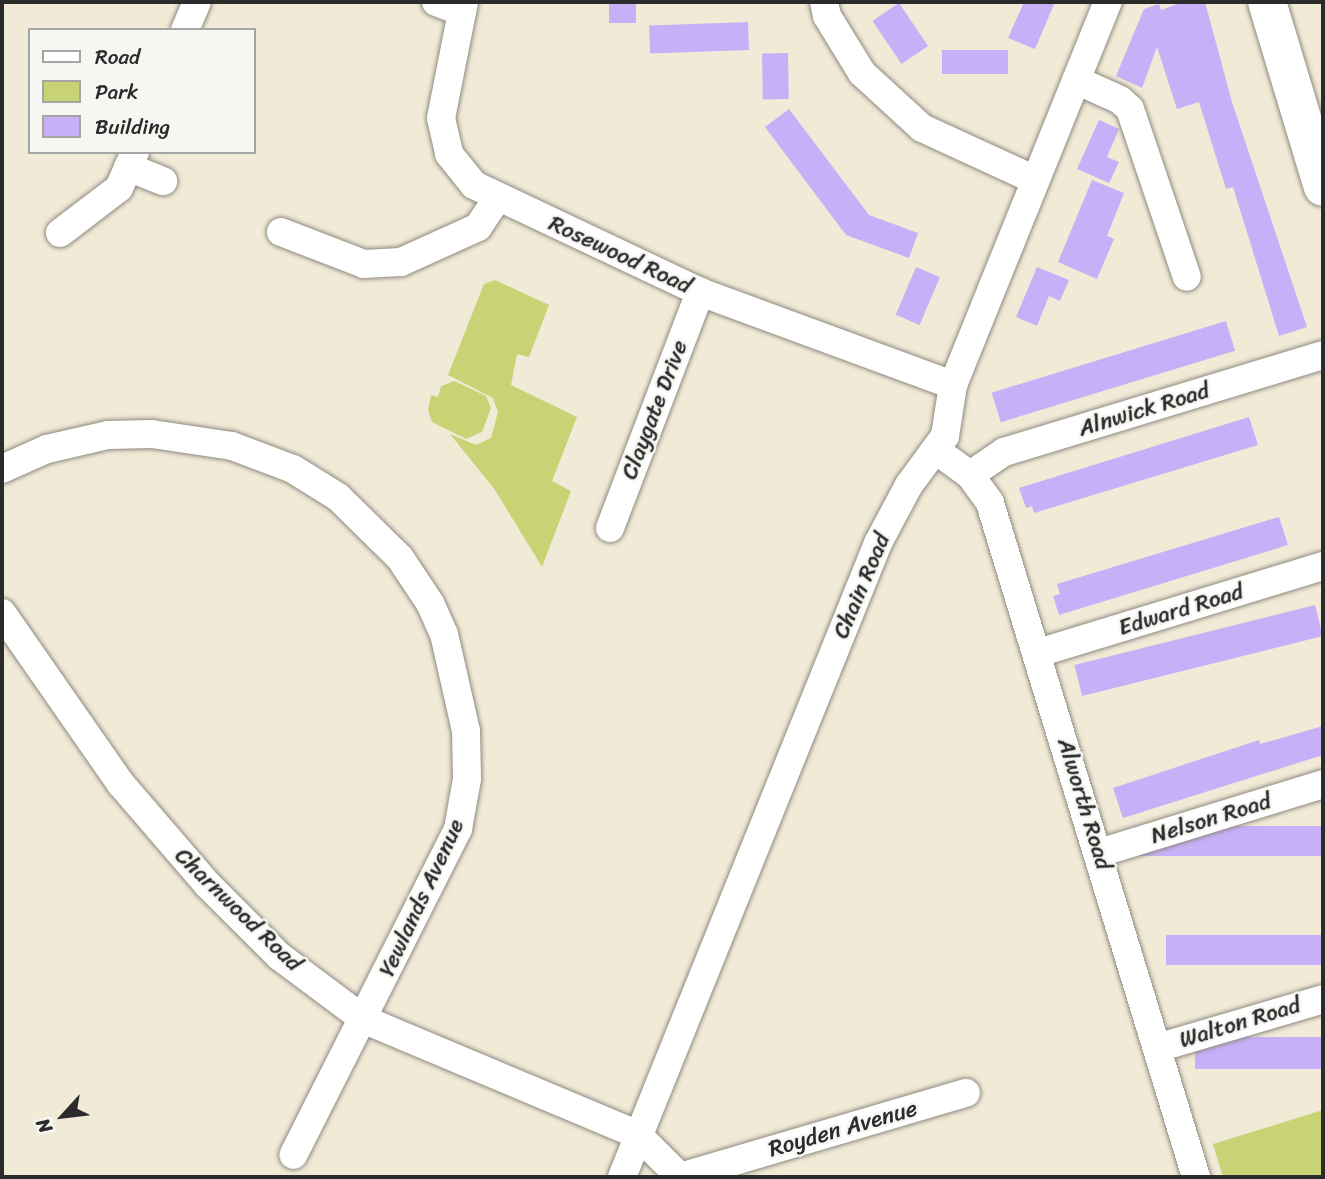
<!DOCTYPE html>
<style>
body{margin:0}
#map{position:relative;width:1325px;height:1179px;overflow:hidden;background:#f1ead6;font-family:Sriracha,sans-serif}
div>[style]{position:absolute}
.green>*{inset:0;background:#c7d375}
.building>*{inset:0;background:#c7b0f8;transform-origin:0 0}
.roads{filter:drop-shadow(0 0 2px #8e8a80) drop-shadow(0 0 2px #8e8a80)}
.street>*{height:28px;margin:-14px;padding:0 14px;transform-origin:14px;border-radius:14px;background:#fff}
.primary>*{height:38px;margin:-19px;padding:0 19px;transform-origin:19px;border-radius:19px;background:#fff}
span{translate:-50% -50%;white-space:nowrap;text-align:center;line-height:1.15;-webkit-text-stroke:5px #f6f6f2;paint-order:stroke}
.street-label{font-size:23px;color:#2b2b2b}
.frame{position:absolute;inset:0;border:4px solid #2b2b2b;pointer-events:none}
.legend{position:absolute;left:28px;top:28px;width:228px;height:126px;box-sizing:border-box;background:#f6f6f2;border:2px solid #a5a5a2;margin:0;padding:9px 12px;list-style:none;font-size:21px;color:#2b2b2b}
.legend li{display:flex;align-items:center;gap:14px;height:35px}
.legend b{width:35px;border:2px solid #a5a5a2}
.north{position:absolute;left:28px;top:1081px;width:70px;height:70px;-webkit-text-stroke:5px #f6f6f2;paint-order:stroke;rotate:243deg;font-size:19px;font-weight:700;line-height:28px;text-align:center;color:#2b2b2b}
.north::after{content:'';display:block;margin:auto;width:24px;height:32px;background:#2b2b2b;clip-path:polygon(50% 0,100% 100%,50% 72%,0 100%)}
</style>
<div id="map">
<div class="green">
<i style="clip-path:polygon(495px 280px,549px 305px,529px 357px,517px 354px,511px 385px,577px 417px,552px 481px,571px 491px,542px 567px,495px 490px,450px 434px,476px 445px,491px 438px,498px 412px,493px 398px,448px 375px,484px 284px)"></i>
<i style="clip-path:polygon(454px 381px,486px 396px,491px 408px,482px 432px,466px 439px,432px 422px,428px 410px,431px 395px,438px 397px,441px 386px)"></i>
<i style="clip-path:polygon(1323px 1110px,1323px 1177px,1223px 1177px,1213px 1144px)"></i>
</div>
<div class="building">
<i style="left:609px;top:2px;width:27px;height:21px"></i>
<i style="clip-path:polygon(1024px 2px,1055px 2px,1035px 49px,1008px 38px)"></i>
<i style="clip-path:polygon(1183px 2px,1205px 2px,1232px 102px,1307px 327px,1279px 336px,1233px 187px,1226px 189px,1199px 102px,1177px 109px,1157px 47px,1142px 88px,1116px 76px,1144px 9px,1159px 4px,1161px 10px)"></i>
<i style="left:899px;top:3px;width:52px;height:32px;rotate:56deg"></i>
<i style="left:748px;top:22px;width:28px;height:99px;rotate:88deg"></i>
<i style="left:1008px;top:50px;width:24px;height:66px;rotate:90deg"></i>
<i style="left:788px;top:53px;width:46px;height:26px;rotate:89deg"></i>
<i style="clip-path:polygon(789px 109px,869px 215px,918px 233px,909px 258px,846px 235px,765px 127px)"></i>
<i style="clip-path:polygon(1099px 120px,1119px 129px,1107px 157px,1119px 162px,1109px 183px,1077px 169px)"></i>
<i style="clip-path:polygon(1092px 180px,1124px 193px,1107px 236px,1114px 239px,1097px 279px,1058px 262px)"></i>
<i style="left:916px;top:267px;width:26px;height:52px;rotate:23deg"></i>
<i style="clip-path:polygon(1037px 267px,1069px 280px,1060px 301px,1049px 296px,1037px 326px,1016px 317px)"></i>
<i style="left:1226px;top:321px;width:31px;height:245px;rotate:73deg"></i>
<i style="clip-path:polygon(1249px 417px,1258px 445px,1034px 513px,1032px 506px,1026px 508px,1019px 488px)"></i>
<i style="clip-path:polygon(1279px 517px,1288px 545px,1059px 615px,1053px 596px,1060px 594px,1057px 584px)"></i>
<i style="left:1315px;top:605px;width:32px;height:248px;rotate:76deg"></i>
<i style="clip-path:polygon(1323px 726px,1323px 755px,1123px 818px,1113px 788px,1259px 740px,1260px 744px)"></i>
<i style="left:1323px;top:826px;width:30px;height:189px;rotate:90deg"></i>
<i style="left:1323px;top:935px;width:30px;height:157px;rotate:90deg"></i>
<i style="left:1323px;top:1037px;width:32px;height:128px;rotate:90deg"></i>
</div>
<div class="roads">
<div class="street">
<i style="left:436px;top:2px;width:28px;rotate:21deg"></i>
<i style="left:464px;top:2px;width:118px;rotate:101.2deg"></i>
<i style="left:441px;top:118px;width:37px;rotate:77deg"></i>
<i style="left:449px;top:154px;width:40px;rotate:51deg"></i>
<i style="left:474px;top:185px;width:250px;rotate:25.3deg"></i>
<i style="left:700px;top:292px;width:270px;rotate:20.2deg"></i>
<i style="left:824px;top:2px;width:14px;rotate:78deg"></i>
<i style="left:827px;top:16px;width:67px;rotate:58.4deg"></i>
<i style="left:862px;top:73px;width:81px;rotate:42.5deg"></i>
<i style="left:922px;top:128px;width:122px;rotate:24.7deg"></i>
<i style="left:185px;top:30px;width:30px;rotate:-67deg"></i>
<i style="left:1076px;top:80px;width:48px;rotate:24.4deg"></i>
<i style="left:1120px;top:100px;width:13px;rotate:42deg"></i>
<i style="left:1130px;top:109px;width:177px;rotate:71.3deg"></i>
<i style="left:128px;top:167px;width:38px;rotate:22deg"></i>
<i style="left:281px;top:232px;width:89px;rotate:21.1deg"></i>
<i style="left:364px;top:264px;width:37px;rotate:-3deg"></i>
<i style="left:401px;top:262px;width:85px;rotate:-24.4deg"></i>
<i style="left:478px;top:227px;width:36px;rotate:-56deg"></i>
<i style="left:60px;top:233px;width:74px;rotate:-37.3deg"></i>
<i style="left:119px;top:188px;width:39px;rotate:-66deg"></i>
<i style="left:937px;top:451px;width:41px;rotate:36deg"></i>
<i style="left:970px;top:475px;width:34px;rotate:54deg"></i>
<i style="left:990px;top:503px;width:705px;rotate:73deg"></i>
<i style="left:2px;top:469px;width:49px;rotate:-24deg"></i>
<i style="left:47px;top:449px;width:63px;rotate:-12.9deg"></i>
<i style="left:108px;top:435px;width:44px;rotate:-1.3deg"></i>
<i style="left:152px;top:434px;width:81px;rotate:8.5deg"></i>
<i style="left:232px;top:446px;width:65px;rotate:20.7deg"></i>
<i style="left:293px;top:469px;width:53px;rotate:31.9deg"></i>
<i style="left:338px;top:497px;width:87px;rotate:44.5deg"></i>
<i style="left:400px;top:558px;width:54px;rotate:56.3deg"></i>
<i style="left:430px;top:603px;width:34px;rotate:66deg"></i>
<i style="left:444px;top:634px;width:99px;rotate:77.2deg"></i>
<i style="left:466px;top:731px;width:48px;rotate:88.8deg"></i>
<i style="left:467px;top:779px;width:51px;rotate:100.2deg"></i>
<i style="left:458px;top:829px;width:365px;rotate:116.8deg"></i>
<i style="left:970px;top:475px;width:41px;rotate:-34.1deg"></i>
<i style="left:1004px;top:452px;width:333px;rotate:-16.9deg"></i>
<i style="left:610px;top:528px;width:253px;rotate:-69.1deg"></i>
<i style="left:2px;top:613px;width:208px;rotate:55.2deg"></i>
<i style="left:121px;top:784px;width:132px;rotate:49.3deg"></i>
<i style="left:207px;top:884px;width:102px;rotate:45deg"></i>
<i style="left:279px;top:956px;width:107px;rotate:36.7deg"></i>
<i style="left:365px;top:1020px;width:296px;rotate:22.8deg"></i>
<i style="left:638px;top:1135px;width:59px;rotate:45deg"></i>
<i style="left:1038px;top:653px;width:298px;rotate:-17deg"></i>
<i style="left:1099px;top:853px;width:234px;rotate:-17.1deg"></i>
<i style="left:1157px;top:1048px;width:173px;rotate:-16.4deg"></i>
<i style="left:622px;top:1177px;width:684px;rotate:-68.01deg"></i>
<i style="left:878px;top:543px;width:66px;rotate:-61.9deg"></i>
<i style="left:909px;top:485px;width:61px;rotate:-53.7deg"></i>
<i style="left:945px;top:436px;width:52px;rotate:-81.1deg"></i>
<i style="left:953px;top:385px;width:413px;rotate:-68deg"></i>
<i style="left:680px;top:1177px;width:298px;rotate:-16.4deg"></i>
</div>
<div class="primary">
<i style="left:1267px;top:2px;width:193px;rotate:73.2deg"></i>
</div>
</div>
<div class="street-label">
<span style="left:620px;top:255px;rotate:25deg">Rosewood Road</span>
<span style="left:655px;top:410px;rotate:-69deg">Claygate Drive</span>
<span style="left:1144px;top:410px;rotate:-17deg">Alnwick Road</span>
<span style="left:862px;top:586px;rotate:-67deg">Chain Road</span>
<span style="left:1181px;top:610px;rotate:-17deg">Edward Road</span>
<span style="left:1084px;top:804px;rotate:73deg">Alworth Road</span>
<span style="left:1211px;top:819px;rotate:-17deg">Nelson Road</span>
<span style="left:422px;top:898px;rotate:-65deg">Yewlands Avenue</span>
<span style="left:238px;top:910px;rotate:44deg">Charnwood Road</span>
<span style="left:1240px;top:1023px;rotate:-17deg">Walton Road</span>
<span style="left:843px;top:1129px;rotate:-16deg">Royden Avenue</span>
</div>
<div class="frame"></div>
<ul class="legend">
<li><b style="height:9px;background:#fff"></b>Road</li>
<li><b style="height:19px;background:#c7d375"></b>Park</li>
<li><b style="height:19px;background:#c7b0f8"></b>Building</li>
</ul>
<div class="north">N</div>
</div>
